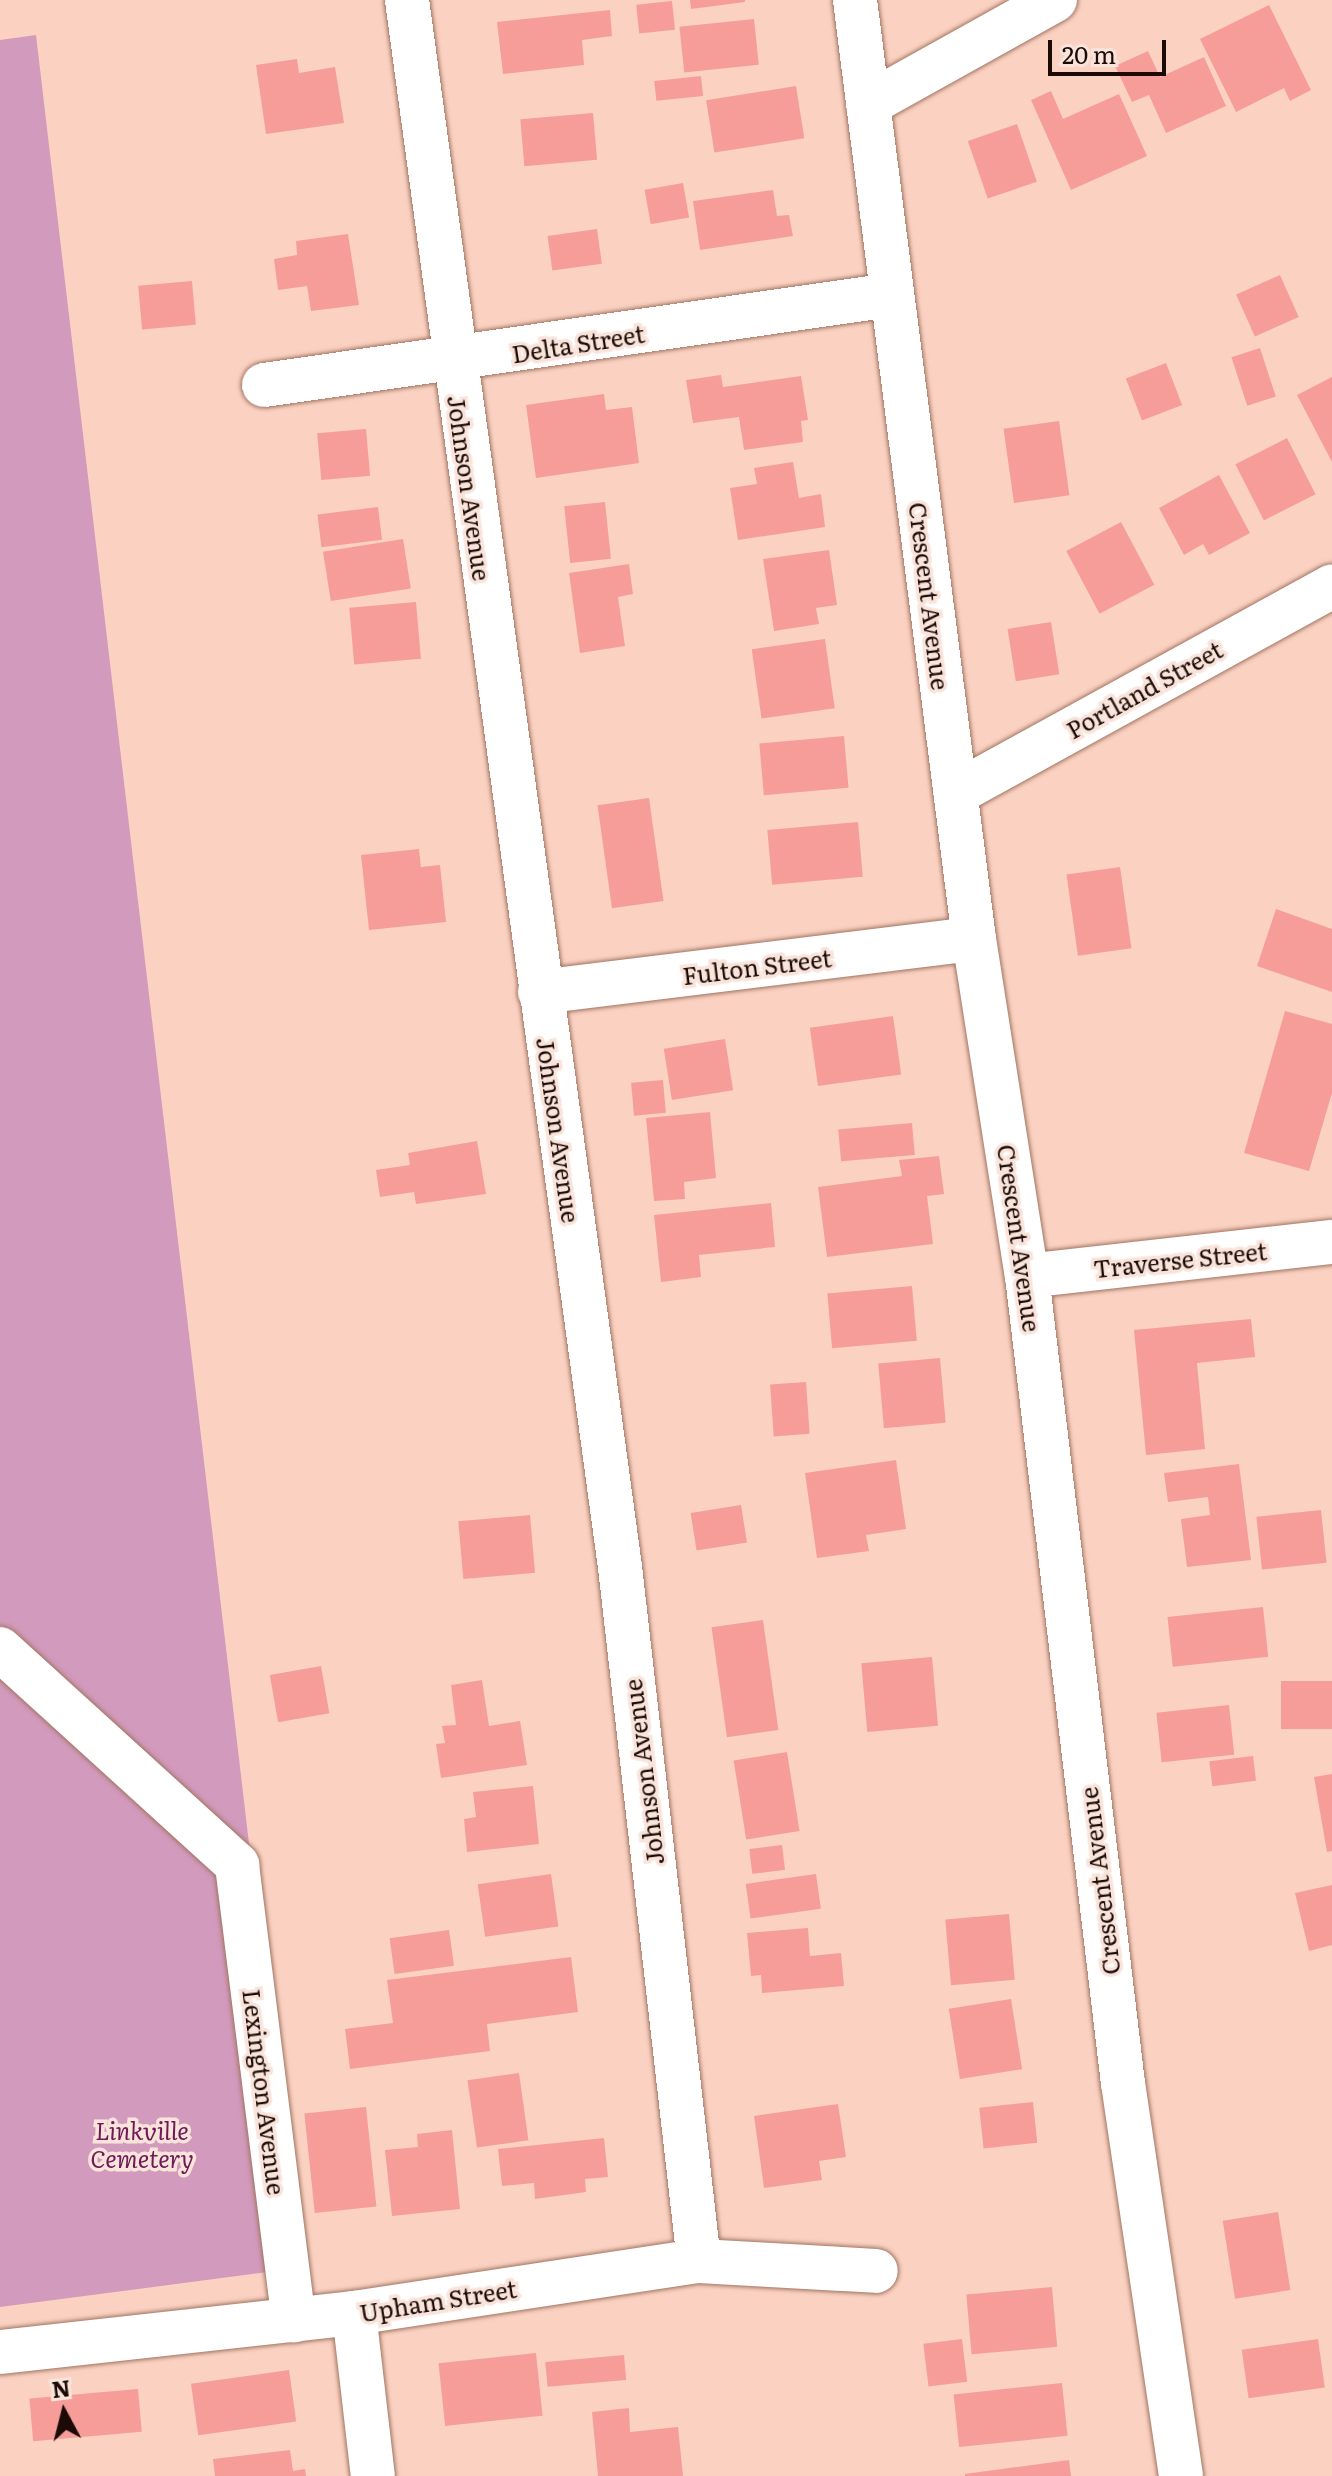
<!DOCTYPE html>
<style>
body{margin:0}
#map{position:relative;width:1332px;height:2476px;overflow:hidden;background:#fbd2c2;font-family:Literata,serif}
div>[style]{position:absolute}
.green>*{inset:0;background:#d29abc}
.building>*{inset:0;background:#f69d9a;transform-origin:0 0}
.roads{filter:drop-shadow(0 0 2px #a27462) drop-shadow(0 0 2px #a27462)}
.minor>*{height:44px;margin:-22px;padding:0 22px;transform-origin:22px;border-radius:22px;background:#fff}
span{translate:-50% -50%;white-space:nowrap;text-align:center;line-height:1.15;-webkit-text-stroke:7px #f9e4dc;paint-order:stroke}
.street-label{font-size:24px;color:#1b0a05}
.park-label{font-size:24px;color:#6f1956;font-style:italic}
.north{position:absolute;left:24px;top:2372px;width:80px;height:80px;-webkit-text-stroke:6px #f9e4dc;paint-order:stroke;rotate:353deg;font-size:22px;font-weight:700;line-height:32px;text-align:center;color:#1b0a05}
.north::after{content:'';display:block;margin:auto;width:28px;height:36px;background:#1b0a05;clip-path:polygon(50% 0,100% 100%,50% 72%,0 100%)}
.scale{position:absolute;left:1048px;top:40px;width:118px;height:36px;box-sizing:border-box;border:4px solid #1b0a05;border-top:0;padding-left:10px;font-size:24px;line-height:28px;white-space:nowrap;color:#1b0a05;-webkit-text-stroke:6px #f9e4dc;paint-order:stroke}
</style>
<div id="map">
<div class="green">
<i style="clip-path:polygon(36px 35px,299px 2268px,0 2307px,0 40px)"></i>
</div>
<div class="building">
<i style="clip-path:polygon(690px 0,745px 0,745px 2px,691px 9px)"></i>
<i style="left:672px;top:1px;width:29px;height:36px;rotate:84deg"></i>
<i style="clip-path:polygon(1269px 5px,1311px 90px,1290px 101px,1284px 88px,1236px 112px,1200px 39px)"></i>
<i style="clip-path:polygon(610px 10px,612px 36px,582px 40px,584px 65px,503px 74px,497px 22px)"></i>
<i style="left:754px;top:19px;width:46px;height:75px;rotate:84deg"></i>
<i style="clip-path:polygon(1148px 51px,1160px 77px,1204px 57px,1226px 106px,1166px 133px,1149px 95px,1132px 102px,1115px 66px)"></i>
<i style="clip-path:polygon(297px 59px,299px 73px,335px 67px,344px 123px,266px 134px,256px 65px)"></i>
<i style="left:701px;top:76px;width:20px;height:47px;rotate:84deg"></i>
<i style="left:796px;top:86px;width:53px;height:91px;rotate:81deg"></i>
<i style="clip-path:polygon(1051px 91px,1063px 119px,1119px 94px,1147px 156px,1071px 190px,1031px 100px)"></i>
<i style="left:593px;top:113px;width:47px;height:73px;rotate:85deg"></i>
<i style="left:1017px;top:124px;width:61px;height:52px;rotate:71deg"></i>
<i style="left:683px;top:183px;width:35px;height:39px;rotate:80deg"></i>
<i style="clip-path:polygon(773px 190px,777px 216px,789px 215px,793px 236px,700px 250px,693px 201px)"></i>
<i style="left:597px;top:229px;width:35px;height:50px;rotate:82deg"></i>
<i style="clip-path:polygon(348px 234px,359px 305px,311px 311px,307px 286px,278px 290px,274px 259px,297px 255px,296px 241px)"></i>
<i style="left:1280px;top:275px;width:46px;height:48px;rotate:66deg"></i>
<i style="left:192px;top:281px;width:44px;height:54px;rotate:85deg"></i>
<i style="left:1260px;top:348px;width:51px;height:30px;rotate:72deg"></i>
<i style="left:1166px;top:363px;width:45px;height:43px;rotate:69deg"></i>
<i style="clip-path:polygon(721px 375px,723px 387px,801px 376px,808px 420px,801px 421px,803px 442px,744px 450px,739px 417px,693px 423px,686px 380px)"></i>
<i style="clip-path:polygon(1332px 377px,1332px 462px,1297px 395px)"></i>
<i style="clip-path:polygon(604px 394px,606px 410px,632px 407px,639px 463px,536px 478px,526px 405px)"></i>
<i style="left:1059px;top:421px;width:75px;height:56px;rotate:82deg"></i>
<i style="left:366px;top:429px;width:47px;height:49px;rotate:85deg"></i>
<i style="left:1287px;top:438px;width:63px;height:58px;rotate:63deg"></i>
<i style="clip-path:polygon(793px 462px,799px 498px,821px 494px,825px 527px,738px 540px,730px 488px,757px 484px,754px 468px)"></i>
<i style="clip-path:polygon(1219px 475px,1250px 533px,1209px 555px,1203px 544px,1184px 555px,1159px 508px)"></i>
<i style="left:605px;top:502px;width:57px;height:41px;rotate:84deg"></i>
<i style="left:378px;top:507px;width:33px;height:61px;rotate:83deg"></i>
<i style="left:1121px;top:522px;width:71px;height:62px;rotate:62deg"></i>
<i style="left:403px;top:539px;width:50px;height:81px;rotate:81deg"></i>
<i style="clip-path:polygon(829px 550px,837px 605px,816px 608px,819px 624px,774px 631px,763px 559px)"></i>
<i style="clip-path:polygon(629px 564px,633px 594px,618px 597px,625px 646px,580px 653px,569px 573px)"></i>
<i style="left:416px;top:602px;width:57px;height:67px;rotate:85deg"></i>
<i style="left:1051px;top:622px;width:53px;height:44px;rotate:81deg"></i>
<i style="left:825px;top:639px;width:70px;height:74px;rotate:82deg"></i>
<i style="left:844px;top:736px;width:52px;height:85px;rotate:85deg"></i>
<i style="left:649px;top:798px;width:104px;height:52px;rotate:82deg"></i>
<i style="left:858px;top:822px;width:55px;height:91px;rotate:85deg"></i>
<i style="clip-path:polygon(419px 849px,421px 867px,440px 865px,446px 922px,369px 930px,361px 855px)"></i>
<i style="left:1120px;top:867px;width:82px;height:54px;rotate:82deg"></i>
<i style="clip-path:polygon(1276px 909px,1332px 929px,1332px 992px,1257px 966px)"></i>
<i style="clip-path:polygon(1285px 1011px,1332px 1024px,1332px 1093px,1309px 1171px,1244px 1153px)"></i>
<i style="left:893px;top:1016px;width:59px;height:84px;rotate:82deg"></i>
<i style="left:725px;top:1039px;width:52px;height:62px;rotate:81deg"></i>
<i style="left:663px;top:1080px;width:33px;height:32px;rotate:85deg"></i>
<i style="clip-path:polygon(710px 1112px,716px 1178px,684px 1182px,685px 1199px,654px 1201px,646px 1118px)"></i>
<i style="left:912px;top:1123px;width:32px;height:74px;rotate:85deg"></i>
<i style="clip-path:polygon(477px 1141px,486px 1194px,416px 1204px,414px 1192px,380px 1197px,376px 1170px,410px 1165px,408px 1153px)"></i>
<i style="clip-path:polygon(939px 1156px,944px 1194px,927px 1196px,933px 1244px,827px 1257px,818px 1187px,902px 1176px,899px 1160px)"></i>
<i style="clip-path:polygon(771px 1203px,775px 1247px,699px 1255px,701px 1277px,661px 1282px,654px 1215px)"></i>
<i style="left:912px;top:1286px;width:55px;height:85px;rotate:85deg"></i>
<i style="clip-path:polygon(1251px 1319px,1255px 1357px,1197px 1363px,1205px 1449px,1146px 1455px,1134px 1330px)"></i>
<i style="left:940px;top:1358px;width:65px;height:62px;rotate:85deg"></i>
<i style="left:806px;top:1382px;width:52px;height:36px;rotate:86deg"></i>
<i style="clip-path:polygon(896px 1460px,906px 1529px,866px 1535px,869px 1551px,817px 1558px,805px 1473px)"></i>
<i style="clip-path:polygon(1239px 1464px,1251px 1560px,1187px 1567px,1181px 1519px,1210px 1515px,1208px 1497px,1168px 1502px,1164px 1473px)"></i>
<i style="left:741px;top:1505px;width:38px;height:51px;rotate:81deg"></i>
<i style="left:1321px;top:1510px;width:53px;height:65px;rotate:84deg"></i>
<i style="left:530px;top:1515px;width:58px;height:72px;rotate:85deg"></i>
<i style="left:1263px;top:1607px;width:50px;height:96px;rotate:84deg"></i>
<i style="left:763px;top:1620px;width:111px;height:52px;rotate:82deg"></i>
<i style="left:932px;top:1657px;width:69px;height:71px;rotate:85deg"></i>
<i style="left:321px;top:1666px;width:48px;height:52px;rotate:80deg"></i>
<i style="clip-path:polygon(482px 1680px,489px 1726px,520px 1721px,527px 1765px,441px 1778px,436px 1744px,445px 1743px,442px 1726px,456px 1725px,451px 1685px)"></i>
<i style="left:1332px;top:1681px;width:48px;height:51px;rotate:90deg"></i>
<i style="left:1229px;top:1705px;width:50px;height:73px;rotate:84deg"></i>
<i style="left:787px;top:1752px;width:80px;height:54px;rotate:81deg"></i>
<i style="left:1253px;top:1756px;width:25px;height:44px;rotate:83deg"></i>
<i style="clip-path:polygon(1332px 1774px,1332px 1851px,1327px 1852px,1314px 1777px)"></i>
<i style="clip-path:polygon(533px 1786px,539px 1844px,467px 1852px,464px 1819px,476px 1817px,473px 1792px)"></i>
<i style="left:782px;top:1845px;width:25px;height:33px;rotate:83deg"></i>
<i style="left:551px;top:1874px;width:53px;height:74px;rotate:82deg"></i>
<i style="left:816px;top:1874px;width:35px;height:71px;rotate:82deg"></i>
<i style="clip-path:polygon(1332px 1885px,1332px 1945px,1309px 1951px,1295px 1893px)"></i>
<i style="left:1009px;top:1914px;width:66px;height:64px;rotate:85deg"></i>
<i style="clip-path:polygon(808px 1928px,810px 1956px,841px 1953px,844px 1986px,762px 1993px,761px 1975px,751px 1976px,747px 1933px)"></i>
<i style="left:449px;top:1930px;width:36px;height:60px;rotate:82deg"></i>
<i style="clip-path:polygon(571px 1957px,578px 2012px,487px 2024px,490px 2051px,350px 2069px,345px 2029px,393px 2023px,387px 1980px)"></i>
<i style="left:1011px;top:1999px;width:71px;height:63px;rotate:81deg"></i>
<i style="left:519px;top:2073px;width:68px;height:52px;rotate:82deg"></i>
<i style="left:1033px;top:2102px;width:41px;height:54px;rotate:84deg"></i>
<i style="clip-path:polygon(838px 2104px,846px 2157px,819px 2161px,822px 2180px,764px 2188px,754px 2116px)"></i>
<i style="left:366px;top:2107px;width:100px;height:62px;rotate:84deg"></i>
<i style="clip-path:polygon(452px 2130px,460px 2209px,392px 2216px,385px 2150px,418px 2147px,417px 2134px)"></i>
<i style="clip-path:polygon(604px 2138px,608px 2177px,585px 2179px,586px 2192px,535px 2199px,534px 2183px,502px 2186px,498px 2149px)"></i>
<i style="left:1278px;top:2212px;width:79px;height:56px;rotate:81deg"></i>
<i style="left:1052px;top:2287px;width:60px;height:86px;rotate:85deg"></i>
<i style="left:962px;top:2339px;width:43px;height:39px;rotate:83deg"></i>
<i style="left:1318px;top:2339px;width:49px;height:77px;rotate:82deg"></i>
<i style="left:536px;top:2353px;width:63px;height:98px;rotate:84deg"></i>
<i style="left:624px;top:2355px;width:25px;height:79px;rotate:85deg"></i>
<i style="left:289px;top:2370px;width:52px;height:99px;rotate:82deg"></i>
<i style="left:1062px;top:2383px;width:53px;height:109px;rotate:84deg"></i>
<i style="left:138px;top:2389px;width:43px;height:109px;rotate:85deg"></i>
<i style="clip-path:polygon(629px 2408px,630px 2432px,678px 2427px,683px 2476px,598px 2476px,592px 2412px)"></i>
<i style="clip-path:polygon(290px 2450px,293px 2471px,305px 2469px,306px 2476px,215px 2476px,213px 2459px)"></i>
<i style="clip-path:polygon(1069px 2460px,1071px 2476px,965px 2476px,965px 2474px)"></i>
</div>
<div class="roads">
<div class="minor">
<i style="left:407px;top:0;width:1581px;rotate:82.26deg"></i>
<i style="left:620px;top:1567px;width:698px;rotate:83.51deg"></i>
<i style="left:855px;top:0;width:947px;rotate:82.78deg"></i>
<i style="left:974px;top:939px;width:341px;rotate:81.1deg"></i>
<i style="left:1027px;top:1276px;width:813px;rotate:83.22deg"></i>
<i style="left:1123px;top:2083px;width:397px;rotate:81.6deg"></i>
<i style="left:868px;top:104px;width:214px;rotate:-29.1deg"></i>
<i style="left:264px;top:385px;width:633px;rotate:-8.17deg"></i>
<i style="left:956px;top:793px;width:429px;rotate:-28.8deg"></i>
<i style="left:540px;top:992px;width:437px;rotate:-7deg"></i>
<i style="left:1027px;top:1276px;width:307px;rotate:-6.4deg"></i>
<i style="left:0;top:1649px;width:321px;rotate:42.3deg"></i>
<i style="left:237px;top:1865px;width:459px;rotate:82.9deg"></i>
<i style="left:354px;top:2313px;width:164px;rotate:83.4deg"></i>
<i style="left:0;top:2352px;width:356px;rotate:-6.3deg"></i>
<i style="left:354px;top:2313px;width:349px;rotate:-8.6deg"></i>
<i style="left:699px;top:2261px;width:177px;rotate:3.2deg"></i>
</div>
</div>
<div class="street-label">
<span style="left:578px;top:343px;rotate:-9deg">Delta Street</span>
<span style="left:470px;top:488px;rotate:82deg">Johnson Avenue</span>
<span style="left:930px;top:596px;rotate:83deg">Crescent Avenue</span>
<span style="left:1144px;top:689px;rotate:-29deg">Portland Street</span>
<span style="left:757px;top:966px;rotate:-7deg">Fulton Street</span>
<span style="left:559px;top:1130px;rotate:82deg">Johnson Avenue</span>
<span style="left:1020px;top:1238px;rotate:82deg">Crescent Avenue</span>
<span style="left:1180px;top:1259px;rotate:-6deg">Traverse Street</span>
<span style="left:643px;top:1772px;rotate:-97deg">Johnson Avenue</span>
<span style="left:1099px;top:1881px;rotate:-97deg">Crescent Avenue</span>
<span style="left:265px;top:2092px;rotate:83deg">Lexington Avenue</span>
<span style="left:438px;top:2300px;rotate:-9deg">Upham Street</span>
</div>
<div class="park-label">
<span style="left:142px;top:2144px">Linkville<br>Cemetery</span>
</div>
<div class="north">N</div>
<div class="scale">20 m</div>
</div>
